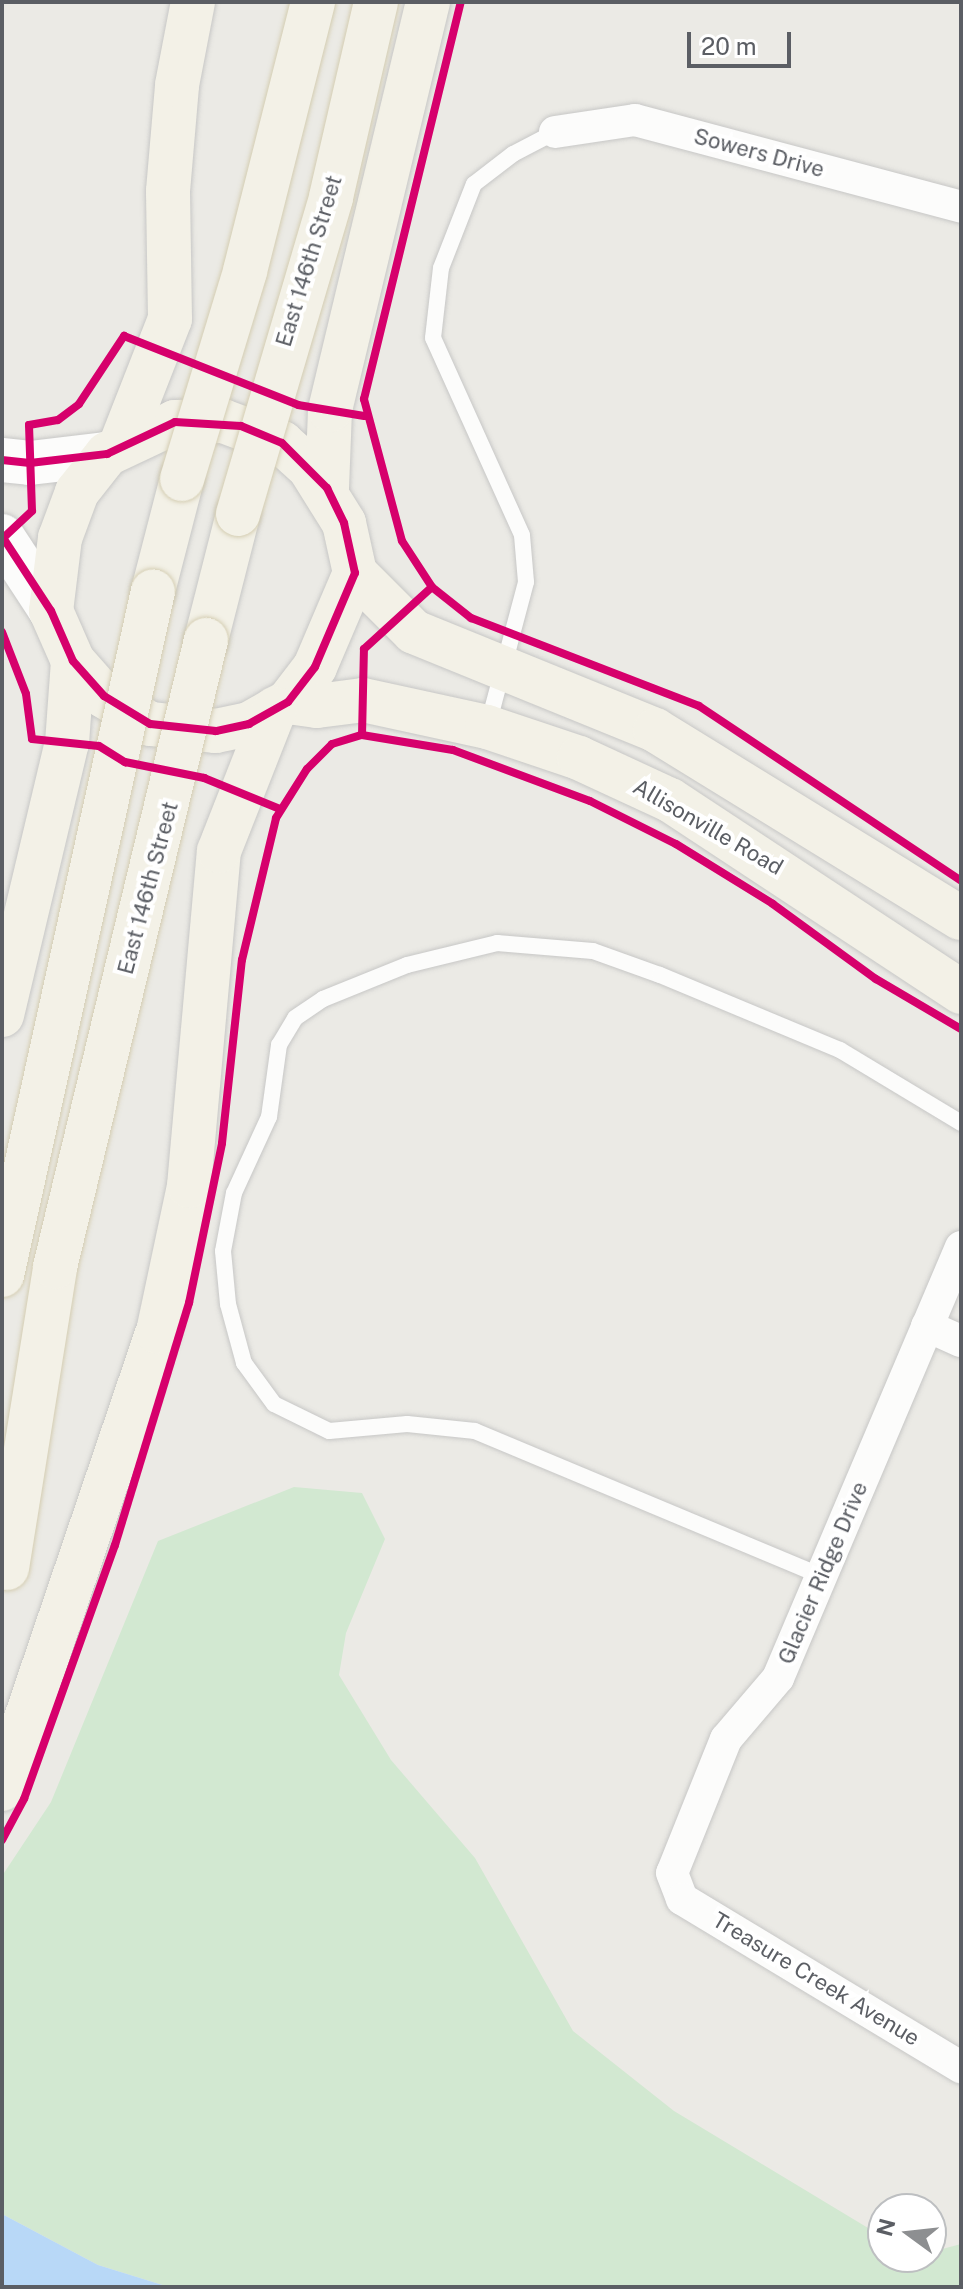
<!DOCTYPE html>
<style>
body{margin:0}
#map{position:relative;width:963px;height:2289px;overflow:hidden;background:#ebeae5;font-family:"Public Sans",sans-serif}
div>[style]{position:absolute}
.green>*{inset:0;background:#d2e8d1}
.water>*{inset:0;background:#b8d8f7}
.roads{filter:drop-shadow(0 0 2px #c7c7c6) drop-shadow(0 0 2px #c7c7c6)}
.lane>*{height:16px;margin:-8px;padding:0 8px;transform-origin:8px;border-radius:8px;background:#fcfcfb}
.street>*{height:32px;margin:-16px;padding:0 16px;transform-origin:16px;border-radius:16px;background:#fcfcfb}
.secondary>*{height:44px;margin:-22px;padding:0 22px;transform-origin:22px;border-radius:22px;background:#fcfcfb}
.primary>*{height:44px;margin:-22px;padding:0 22px;transform-origin:22px;border-radius:22px;background:#f3f1e7}
.bridges{filter:drop-shadow(0 0 2px #d4cdb2) drop-shadow(0 0 2px #d4cdb2)}
.primary-bridge>*{height:44px;margin:-22px;padding:0 22px;transform-origin:22px;border-radius:22px;background:#f3f1e7}
.cycleway>*{height:8px;margin:-4px;padding:0 4px;transform-origin:4px;border-radius:4px;background:#d6006c}
span{translate:-50% -50%;white-space:nowrap;text-align:center;line-height:1.15;-webkit-text-stroke:8px #fff;paint-order:stroke}
.street-label{font-size:22px;color:#5b5e64}
.frame{position:absolute;inset:0;border:4px solid #5b5e64;pointer-events:none}
.north{position:absolute;left:867px;top:2193px;width:80px;height:80px;box-sizing:border-box;background:#fff;border:2px solid #bdbfc1;border-radius:50%;rotate:285deg;font-size:22px;font-weight:700;line-height:32px;text-align:center;color:#5b5e64}
.north::after{content:'';display:block;margin:auto;width:28px;height:36px;background:#8d8f91;clip-path:polygon(50% 0,100% 100%,50% 72%,0 100%)}
.scale{position:absolute;left:687px;top:32px;width:104px;height:36px;box-sizing:border-box;border:4px solid #5b5e64;border-top:0;padding-left:10px;font-size:24px;line-height:28px;white-space:nowrap;color:#5b5e64;-webkit-text-stroke:6px #fff;paint-order:stroke}
</style>
<div id="map">
<div class="green">
<i style="clip-path:polygon(294px 1487px,362px 1493px,385px 1539px,346px 1633px,339px 1675px,391px 1760px,475px 1858px,573px 2031px,674px 2111px,883px 2237px,883px 2257px,931px 2257px,931px 2252px,961px 2244px,961px 2287px,169px 2287px,98px 2265px,2px 2214px,2px 1876px,51px 1802px,158px 1541px)"></i>
</div>
<div class="water">
<i style="clip-path:polygon(2px 2214px,98px 2265px,169px 2287px,2px 2287px)"></i>
</div>
<div class="roads">
<div class="lane">
<i style="left:488px;top:725px;width:148px;rotate:-75.1deg"></i>
<i style="left:526px;top:582px;width:47px;rotate:-94.9deg"></i>
<i style="left:522px;top:535px;width:216px;rotate:-114.3deg"></i>
<i style="left:433px;top:338px;width:70px;rotate:-83.5deg"></i>
<i style="left:441px;top:268px;width:90px;rotate:-68.6deg"></i>
<i style="left:474px;top:184px;width:49px;rotate:-37.6deg"></i>
<i style="left:513px;top:154px;width:47px;rotate:-27.6deg"></i>
<i style="left:824px;top:1577px;width:378px;rotate:-157.3deg"></i>
<i style="left:475px;top:1431px;width:68px;rotate:-174.1deg"></i>
<i style="left:407px;top:1424px;width:78px;rotate:174.9deg"></i>
<i style="left:329px;top:1431px;width:61px;rotate:-153.9deg"></i>
<i style="left:274px;top:1404px;width:51px;rotate:-126.2deg"></i>
<i style="left:244px;top:1363px;width:61px;rotate:-105.2deg"></i>
<i style="left:228px;top:1304px;width:53px;rotate:-95.4deg"></i>
<i style="left:223px;top:1251px;width:59px;rotate:-79.3deg"></i>
<i style="left:234px;top:1193px;width:84px;rotate:-65.3deg"></i>
<i style="left:269px;top:1117px;width:73px;rotate:-82.1deg"></i>
<i style="left:279px;top:1045px;width:31px;rotate:-59deg"></i>
<i style="left:295px;top:1018px;width:34px;rotate:-34deg"></i>
<i style="left:323px;top:999px;width:91px;rotate:-22deg"></i>
<i style="left:407px;top:965px;width:93px;rotate:-13.7deg"></i>
<i style="left:497px;top:943px;width:96px;rotate:4.8deg"></i>
<i style="left:593px;top:951px;width:71px;rotate:19.7deg"></i>
<i style="left:660px;top:975px;width:195px;rotate:22.6deg"></i>
<i style="left:840px;top:1050px;width:141px;rotate:31.1deg"></i>
</div>
<div class="street">
<i style="left:555px;top:132px;width:81px;rotate:-8.5deg"></i>
<i style="left:635px;top:120px;width:337px;rotate:14.9deg"></i>
<i style="left:961px;top:1247px;width:468px;rotate:113deg"></i>
<i style="left:778px;top:1678px;width:80px;rotate:130.4deg"></i>
<i style="left:726px;top:1739px;width:144px;rotate:111.9deg"></i>
<i style="left:672px;top:1873px;width:28px;rotate:69deg"></i>
<i style="left:682px;top:1899px;width:326px;rotate:31.1deg"></i>
<i style="left:927px;top:1326px;width:37px;rotate:24deg"></i>
</div>
<div class="secondary">
<i style="left:2px;top:460px;width:28px;rotate:6deg"></i>
<i style="left:30px;top:463px;width:78px;rotate:-6.7deg"></i>
<i style="left:2px;top:536px;width:90px;rotate:56.8deg"></i>
</div>
<div class="primary">
<i style="left:223px;top:421px;width:63px;rotate:20.4deg"></i>
<i style="left:282px;top:443px;width:36px;rotate:42deg"></i>
<i style="left:309px;top:467px;width:66px;rotate:58deg"></i>
<i style="left:344px;top:523px;width:51px;rotate:77.6deg"></i>
<i style="left:355px;top:573px;width:102px;rotate:113.1deg"></i>
<i style="left:315px;top:667px;width:44px;rotate:127.6deg"></i>
<i style="left:288px;top:702px;width:45px;rotate:150.6deg"></i>
<i style="left:249px;top:724px;width:34px;rotate:168deg"></i>
<i style="left:216px;top:731px;width:66px;rotate:-173.9deg"></i>
<i style="left:150px;top:724px;width:54px;rotate:-148.7deg"></i>
<i style="left:104px;top:696px;width:47px;rotate:-131.5deg"></i>
<i style="left:73px;top:661px;width:55px;rotate:-113.7deg"></i>
<i style="left:51px;top:611px;width:74px;rotate:-83deg"></i>
<i style="left:60px;top:538px;width:49px;rotate:-69.7deg"></i>
<i style="left:77px;top:492px;width:48px;rotate:-51.7deg"></i>
<i style="left:107px;top:454px;width:75px;rotate:-25.2deg"></i>
<i style="left:175px;top:422px;width:48px;rotate:-1.2deg"></i>
<i style="left:121px;top:444px;width:134px;rotate:-68.6deg"></i>
<i style="left:170px;top:319px;width:128px;rotate:-90.9deg"></i>
<i style="left:168px;top:191px;width:106px;rotate:-85.1deg"></i>
<i style="left:177px;top:85px;width:85px;rotate:-79.1deg"></i>
<i style="left:327px;top:488px;width:78px;rotate:-87.8deg"></i>
<i style="left:330px;top:410px;width:420px;rotate:-76.5deg"></i>
<i style="left:355px;top:573px;width:83px;rotate:45deg"></i>
<i style="left:414px;top:632px;width:260px;rotate:22.1deg"></i>
<i style="left:655px;top:730px;width:359px;rotate:31.6deg"></i>
<i style="left:153px;top:591px;width:116px;rotate:-75.5deg"></i>
<i style="left:206px;top:640px;width:130px;rotate:-75.7deg"></i>
<i style="left:288px;top:702px;width:29px;rotate:8deg"></i>
<i style="left:317px;top:706px;width:46px;rotate:-7.4deg"></i>
<i style="left:363px;top:700px;width:127px;rotate:12.3deg"></i>
<i style="left:487px;top:727px;width:97px;rotate:18.6deg"></i>
<i style="left:579px;top:758px;width:100px;rotate:24.8deg"></i>
<i style="left:670px;top:800px;width:349px;rotate:33.4deg"></i>
<i style="left:2px;top:1015px;width:280px;rotate:-76.6deg"></i>
<i style="left:67px;top:743px;width:82px;rotate:-85.8deg"></i>
<i style="left:2px;top:1789px;width:483px;rotate:-71.2deg"></i>
<i style="left:158px;top:1332px;width:149px;rotate:-78deg"></i>
<i style="left:189px;top:1186px;width:336px;rotate:-84.9deg"></i>
<i style="left:219px;top:851px;width:153px;rotate:-68.5deg"></i>
</div>
</div>
<div class="bridges">
<div class="primary-bridge">
<i style="left:182px;top:479px;width:217px;rotate:-73.1deg"></i>
<i style="left:245px;top:271px;width:277px;rotate:-75.8deg"></i>
<i style="left:238px;top:514px;width:330px;rotate:-73.6deg"></i>
<i style="left:331px;top:197px;width:200px;rotate:-77deg"></i>
<i style="left:2px;top:1275px;width:700px;rotate:-77.55deg"></i>
<i style="left:7px;top:1568px;width:305px;rotate:-80.9deg"></i>
<i style="left:55px;top:1267px;width:645px;rotate:-76.46deg"></i>
</div>
</div>
<div class="cycleway">
<i style="left:2px;top:460px;width:28px;rotate:6deg"></i>
<i style="left:30px;top:463px;width:78px;rotate:-6.7deg"></i>
<i style="left:107px;top:454px;width:75px;rotate:-25.2deg"></i>
<i style="left:175px;top:422px;width:66px;rotate:3.5deg"></i>
<i style="left:241px;top:426px;width:44px;rotate:22.5deg"></i>
<i style="left:282px;top:443px;width:64px;rotate:45deg"></i>
<i style="left:327px;top:488px;width:39px;rotate:64deg"></i>
<i style="left:344px;top:523px;width:51px;rotate:77.6deg"></i>
<i style="left:355px;top:573px;width:102px;rotate:113.1deg"></i>
<i style="left:315px;top:667px;width:44px;rotate:127.6deg"></i>
<i style="left:288px;top:702px;width:45px;rotate:150.6deg"></i>
<i style="left:249px;top:724px;width:34px;rotate:168deg"></i>
<i style="left:216px;top:731px;width:66px;rotate:-173.9deg"></i>
<i style="left:150px;top:724px;width:54px;rotate:-148.7deg"></i>
<i style="left:104px;top:696px;width:47px;rotate:-131.5deg"></i>
<i style="left:73px;top:661px;width:55px;rotate:-113.7deg"></i>
<i style="left:51px;top:611px;width:90px;rotate:-123.2deg"></i>
<i style="left:2px;top:539px;width:41px;rotate:-43deg"></i>
<i style="left:32px;top:511px;width:86px;rotate:-92deg"></i>
<i style="left:29px;top:425px;width:29px;rotate:-10deg"></i>
<i style="left:58px;top:420px;width:26px;rotate:-37deg"></i>
<i style="left:79px;top:404px;width:82px;rotate:-56.5deg"></i>
<i style="left:124px;top:336px;width:187px;rotate:21.6deg"></i>
<i style="left:298px;top:405px;width:67px;rotate:9.5deg"></i>
<i style="left:432px;top:587px;width:50px;rotate:38.5deg"></i>
<i style="left:471px;top:618px;width:244px;rotate:21.1deg"></i>
<i style="left:699px;top:706px;width:315px;rotate:33.7deg"></i>
<i style="left:2px;top:632px;width:66px;rotate:68.8deg"></i>
<i style="left:26px;top:694px;width:45px;rotate:82.4deg"></i>
<i style="left:32px;top:739px;width:67px;rotate:6deg"></i>
<i style="left:99px;top:746px;width:31px;rotate:32deg"></i>
<i style="left:125px;top:762px;width:81px;rotate:11.4deg"></i>
<i style="left:204px;top:778px;width:82px;rotate:22.2deg"></i>
<i style="left:362px;top:735px;width:92px;rotate:9.4deg"></i>
<i style="left:453px;top:750px;width:146px;rotate:20.4deg"></i>
<i style="left:590px;top:801px;width:96px;rotate:26.6deg"></i>
<i style="left:676px;top:844px;width:114px;rotate:31.7deg"></i>
<i style="left:773px;top:904px;width:127px;rotate:36.1deg"></i>
<i style="left:876px;top:979px;width:99px;rotate:30.5deg"></i>
<i style="left:2px;top:1840px;width:47px;rotate:-61.8deg"></i>
<i style="left:24px;top:1799px;width:270px;rotate:-70.3deg"></i>
<i style="left:115px;top:1545px;width:253px;rotate:-73deg"></i>
<i style="left:189px;top:1303px;width:163px;rotate:-78.3deg"></i>
<i style="left:222px;top:1143px;width:184px;rotate:-83.8deg"></i>
<i style="left:242px;top:960px;width:146px;rotate:-76.5deg"></i>
<i style="left:276px;top:818px;width:58px;rotate:-57.7deg"></i>
<i style="left:307px;top:769px;width:35px;rotate:-45deg"></i>
<i style="left:332px;top:744px;width:31px;rotate:-17deg"></i>
<i style="left:362px;top:735px;width:86px;rotate:-88.7deg"></i>
<i style="left:364px;top:649px;width:92px;rotate:-42.4deg"></i>
<i style="left:432px;top:587px;width:55px;rotate:-123.1deg"></i>
<i style="left:402px;top:541px;width:147px;rotate:-105deg"></i>
<i style="left:364px;top:399px;width:409px;rotate:-76.3deg"></i>
</div>
<div class="street-label">
<span style="left:759px;top:153px;rotate:15deg">Sowers Drive</span>
<span style="left:309px;top:261px;rotate:-73deg">East 146th Street</span>
<span style="left:708px;top:827px;rotate:30deg">Allisonville Road</span>
<span style="left:148px;top:888px;rotate:-75deg">East 146th Street</span>
<span style="left:823px;top:1573px;rotate:-67deg">Glacier Ridge Drive</span>
<span style="left:816px;top:1979px;rotate:31deg">Treasure Creek Avenue</span>
</div>
<div class="frame"></div>
<div class="north">N</div>
<div class="scale">20 m</div>
</div>
